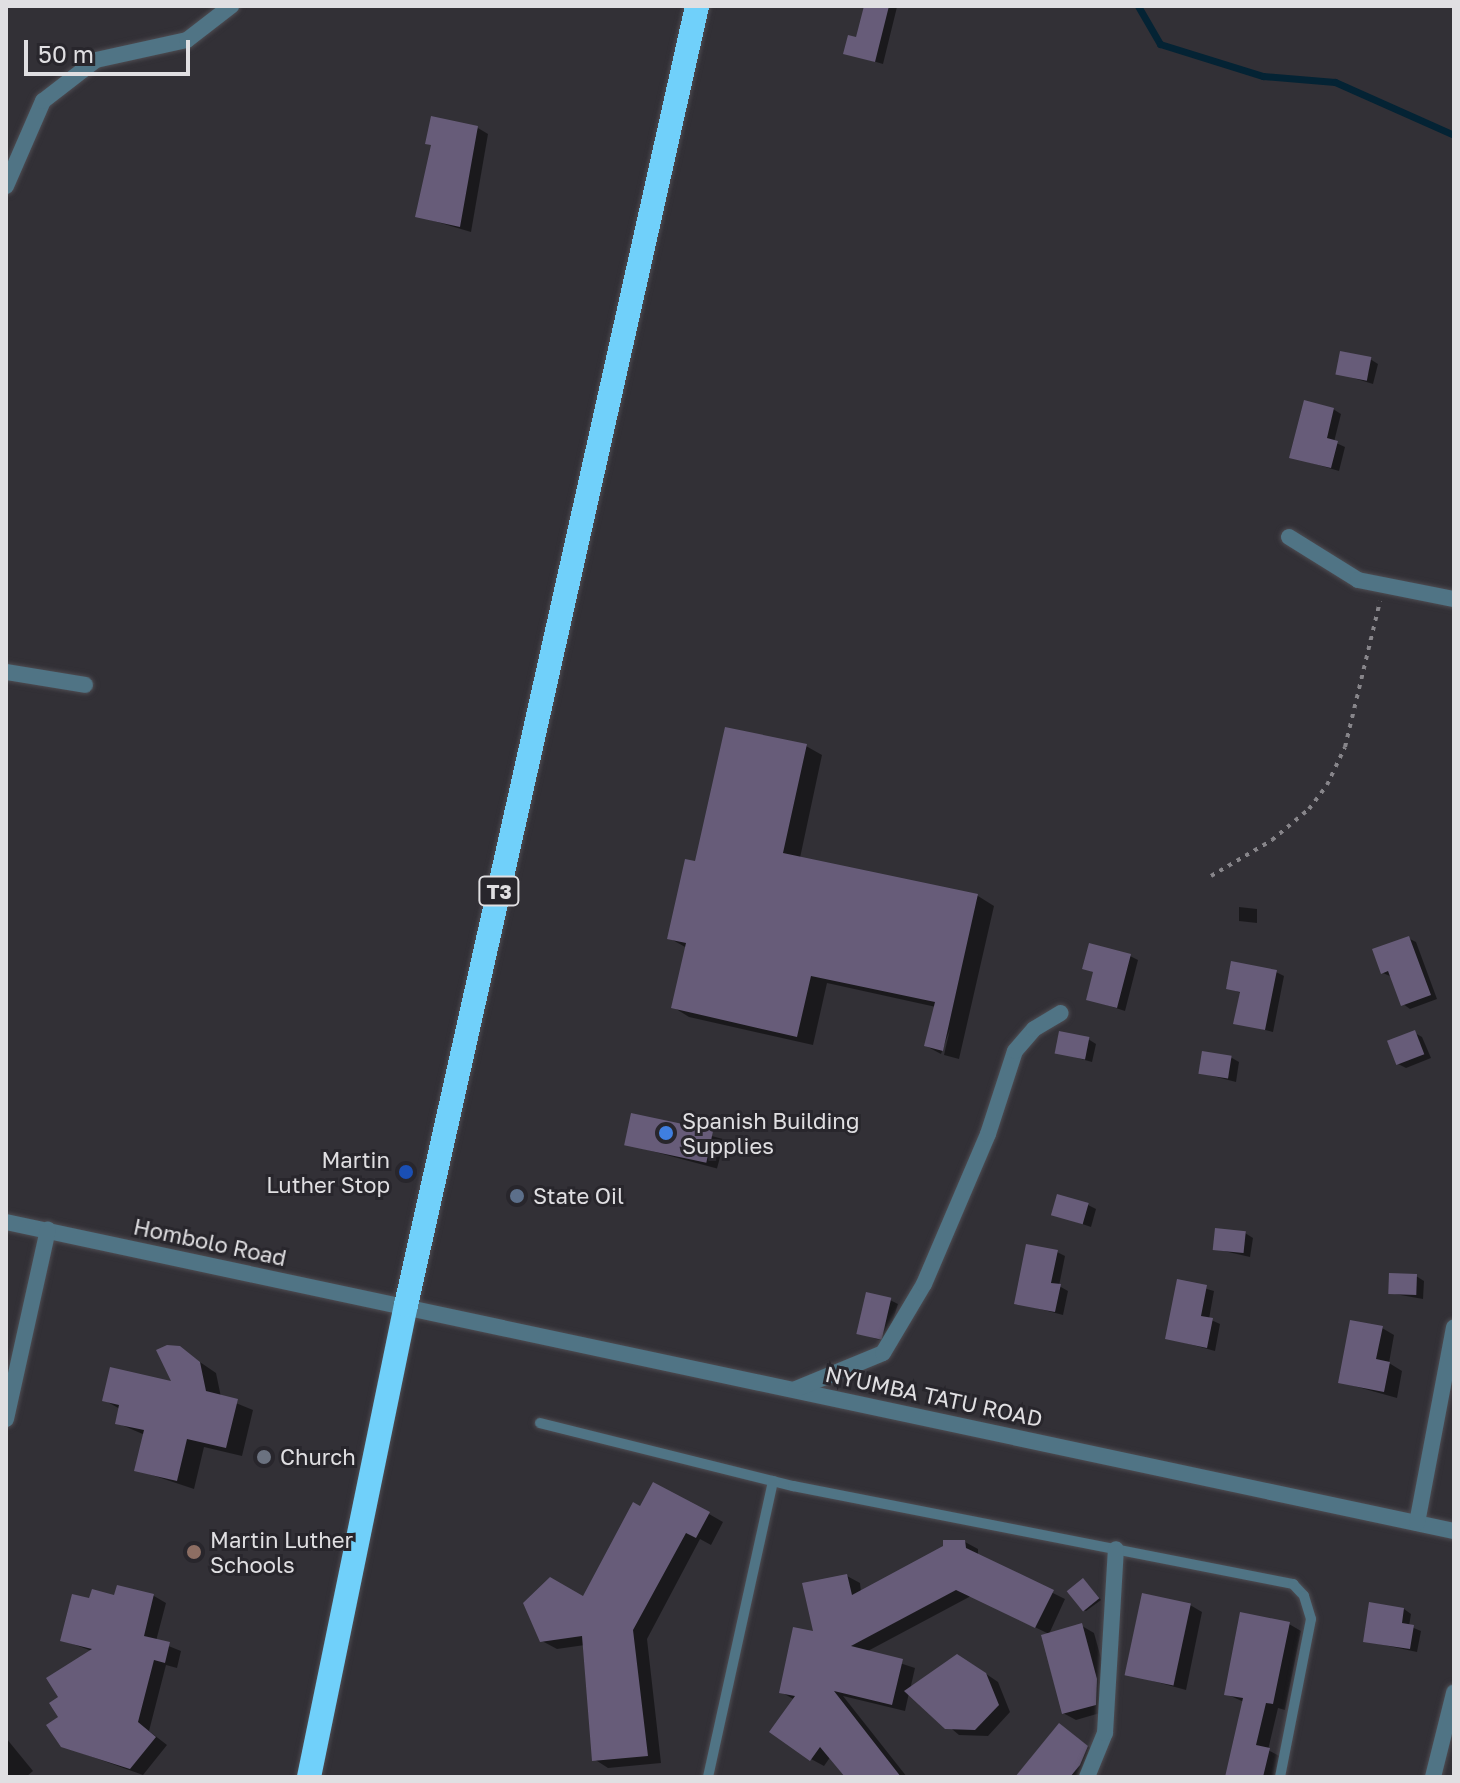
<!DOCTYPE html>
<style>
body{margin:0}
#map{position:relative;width:1460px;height:1783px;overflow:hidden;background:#323036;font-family:"Golos Text",sans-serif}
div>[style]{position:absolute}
.shadow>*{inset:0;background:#0007;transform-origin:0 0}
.stream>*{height:7px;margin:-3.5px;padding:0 3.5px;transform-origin:3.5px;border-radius:3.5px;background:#042334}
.building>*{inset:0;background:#675c79;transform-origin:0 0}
.path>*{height:4px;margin-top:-2px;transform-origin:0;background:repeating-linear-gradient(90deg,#87858a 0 4px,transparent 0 10px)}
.roads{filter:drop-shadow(0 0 2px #4e4c52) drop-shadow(0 0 2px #4e4c52)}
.lane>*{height:10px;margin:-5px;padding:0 5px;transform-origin:5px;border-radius:5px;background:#507485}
.street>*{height:16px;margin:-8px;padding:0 8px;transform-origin:8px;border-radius:8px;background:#507485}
.highway>*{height:24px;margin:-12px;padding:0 12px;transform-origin:12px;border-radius:12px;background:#70d0fa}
.dots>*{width:22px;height:22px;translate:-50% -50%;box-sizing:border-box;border:4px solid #28262c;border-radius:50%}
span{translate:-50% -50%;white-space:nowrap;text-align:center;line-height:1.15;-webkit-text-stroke:6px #28262c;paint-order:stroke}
.shield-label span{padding:2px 6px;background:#28262c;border:2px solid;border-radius:6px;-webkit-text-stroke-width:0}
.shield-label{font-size:20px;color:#e0dfe2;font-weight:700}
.poi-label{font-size:22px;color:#e0dfe2}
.left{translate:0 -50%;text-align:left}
.right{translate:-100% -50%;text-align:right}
.street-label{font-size:22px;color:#e0dfe2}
.frame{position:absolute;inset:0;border:8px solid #e0dfe2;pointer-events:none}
.scale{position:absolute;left:24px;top:40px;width:166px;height:36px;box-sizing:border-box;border:4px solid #e0dfe2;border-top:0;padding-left:10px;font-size:24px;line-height:28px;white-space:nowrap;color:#e0dfe2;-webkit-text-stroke:6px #28262c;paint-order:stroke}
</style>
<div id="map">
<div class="shadow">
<i style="clip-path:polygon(866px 6px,897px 7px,883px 64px,845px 53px,858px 39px)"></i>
<i style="clip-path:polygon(478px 128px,488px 134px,471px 232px,417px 216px)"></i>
<i style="clip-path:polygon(1370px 359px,1378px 364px,1373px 384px,1337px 373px)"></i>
<i style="clip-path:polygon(1333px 409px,1341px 414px,1334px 442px,1345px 447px,1339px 471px,1291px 457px)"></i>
<i style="clip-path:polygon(806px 746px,822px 755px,800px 858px,978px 896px,994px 906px,959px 1059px,944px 1055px,950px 1029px,941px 1054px,926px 1046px,936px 1007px,827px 983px,813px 1045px,689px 1017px,673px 1007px,687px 948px,669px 938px,696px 864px)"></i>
<i style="clip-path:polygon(1239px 907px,1257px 909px,1257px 923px,1239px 921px)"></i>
<i style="clip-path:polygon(1408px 938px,1416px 942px,1437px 999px,1410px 1009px,1403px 1004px,1392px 977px,1383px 973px)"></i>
<i style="clip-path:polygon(1130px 956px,1138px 960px,1125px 1011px,1088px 999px,1095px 973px,1084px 968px)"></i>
<i style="clip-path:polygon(1276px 972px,1284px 976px,1273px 1032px,1235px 1022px,1241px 993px,1228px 988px)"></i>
<i style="clip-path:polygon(1415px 1033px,1422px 1037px,1431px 1058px,1406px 1068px,1398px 1064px)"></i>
<i style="clip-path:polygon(1088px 1039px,1096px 1044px,1092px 1062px,1056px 1052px)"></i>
<i style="clip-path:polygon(1232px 1058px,1239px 1062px,1236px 1082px,1201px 1073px)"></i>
<i style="left:633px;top:1115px;width:95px;height:30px;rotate:15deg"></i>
<i style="clip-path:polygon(1088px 1205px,1096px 1209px,1091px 1227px,1053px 1214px)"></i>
<i style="clip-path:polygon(1245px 1233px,1253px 1238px,1250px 1257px,1215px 1249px)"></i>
<i style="clip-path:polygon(1057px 1252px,1065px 1256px,1059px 1286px,1068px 1291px,1063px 1315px,1017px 1303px)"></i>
<i style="clip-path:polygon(1416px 1276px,1424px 1281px,1423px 1299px,1389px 1293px)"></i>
<i style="clip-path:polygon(1179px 1281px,1214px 1291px,1209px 1319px,1220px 1324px,1215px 1351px,1167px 1338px)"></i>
<i style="clip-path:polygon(890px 1300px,898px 1304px,886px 1342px,858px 1333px)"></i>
<i style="clip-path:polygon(1382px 1328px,1394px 1335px,1389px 1363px,1402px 1371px,1397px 1398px,1340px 1382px)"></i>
<i style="clip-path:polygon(191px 1356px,216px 1373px,221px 1397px,253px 1410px,242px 1456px,204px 1447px,194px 1489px,137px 1470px,145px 1435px,117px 1423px,120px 1409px,104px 1400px,174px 1384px)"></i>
<i style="clip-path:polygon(641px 1509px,709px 1514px,723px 1522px,711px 1545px,700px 1539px,647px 1639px,661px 1763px,608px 1768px,594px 1759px,585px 1645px,557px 1649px,542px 1641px,583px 1598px)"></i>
<i style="clip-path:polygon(965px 1542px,978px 1549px,978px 1556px,1065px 1599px,1049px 1634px,971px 1596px,866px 1652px,915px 1668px,910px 1690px,970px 1663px,998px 1682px,1010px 1712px,988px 1736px,959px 1735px,909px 1693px,905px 1711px,843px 1696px,907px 1777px,848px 1777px,831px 1756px,824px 1766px,811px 1759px,795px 1700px,781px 1692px,847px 1576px,860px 1583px,861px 1592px)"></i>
<i style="clip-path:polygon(1084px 1580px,1101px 1600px,1086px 1611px,1083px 1610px)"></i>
<i style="clip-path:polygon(154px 1596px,166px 1603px,156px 1641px,181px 1651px,177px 1668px,166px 1665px,149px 1731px,167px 1745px,143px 1775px,62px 1746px,61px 1697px,92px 1651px,62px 1640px,90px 1601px)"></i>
<i style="clip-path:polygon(1190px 1605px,1202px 1612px,1186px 1690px,1127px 1674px)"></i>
<i style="clip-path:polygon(1404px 1609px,1411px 1614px,1409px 1626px,1421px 1631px,1417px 1652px,1365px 1641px)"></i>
<i style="clip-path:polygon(1289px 1624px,1301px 1631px,1285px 1710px,1278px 1708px,1268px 1750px,1281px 1757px,1277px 1777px,1227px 1777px,1244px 1702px,1226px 1694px)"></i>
<i style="clip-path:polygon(1082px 1626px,1094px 1633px,1109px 1687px,1107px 1711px,1076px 1720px,1063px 1713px)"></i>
<i style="clip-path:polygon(1059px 1725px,1100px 1755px,1089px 1777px,1018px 1777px)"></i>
<i style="clip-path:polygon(6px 1738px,33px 1771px,26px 1777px,6px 1777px)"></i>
</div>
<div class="stream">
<i style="left:1138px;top:6px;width:44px;rotate:59.9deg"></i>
<i style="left:1160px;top:44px;width:108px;rotate:17.3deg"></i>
<i style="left:1263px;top:76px;width:72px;rotate:4.8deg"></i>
<i style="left:1335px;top:82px;width:130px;rotate:24deg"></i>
</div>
<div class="building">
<i style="clip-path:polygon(864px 6px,889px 6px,875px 62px,843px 54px,848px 35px,856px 37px)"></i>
<i style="clip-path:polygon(431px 116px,478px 126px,460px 227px,415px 217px,431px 145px,425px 144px)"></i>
<i style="left:1340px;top:351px;width:32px;height:24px;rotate:11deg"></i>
<i style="clip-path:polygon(1304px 400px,1334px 408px,1327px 438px,1338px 441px,1331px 468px,1289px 458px)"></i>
<i style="clip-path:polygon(725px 727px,807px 744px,783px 853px,978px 894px,943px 1051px,924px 1046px,935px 1002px,811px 976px,797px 1037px,671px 1008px,686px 943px,667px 939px,685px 859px,695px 861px)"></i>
<i style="clip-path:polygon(1409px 936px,1431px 995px,1401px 1006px,1388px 971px,1381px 974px,1372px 949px)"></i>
<i style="clip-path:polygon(1089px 943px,1131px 954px,1117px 1008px,1086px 1000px,1093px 972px,1082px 969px)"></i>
<i style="clip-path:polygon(1231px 961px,1277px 970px,1265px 1030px,1233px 1024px,1240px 992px,1226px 989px)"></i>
<i style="left:1415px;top:1030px;width:26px;height:30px;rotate:69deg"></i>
<i style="left:1059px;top:1031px;width:31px;height:23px;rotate:11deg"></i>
<i style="left:1202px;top:1051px;width:30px;height:23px;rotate:9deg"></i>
<i style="left:631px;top:1113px;width:84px;height:33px;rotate:12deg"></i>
<i style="left:1057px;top:1194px;width:33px;height:22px;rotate:16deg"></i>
<i style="left:1215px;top:1228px;width:31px;height:22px;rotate:6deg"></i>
<i style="clip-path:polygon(1026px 1244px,1058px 1250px,1051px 1283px,1061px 1284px,1055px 1312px,1014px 1304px)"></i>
<i style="left:1389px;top:1273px;width:28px;height:21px;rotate:2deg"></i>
<i style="clip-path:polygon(1177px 1279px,1207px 1285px,1201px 1316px,1213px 1318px,1207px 1348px,1165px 1339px)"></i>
<i style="left:866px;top:1292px;width:26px;height:43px;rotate:13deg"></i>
<i style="clip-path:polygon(1350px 1320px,1383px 1326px,1376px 1359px,1390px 1362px,1384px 1392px,1338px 1383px)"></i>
<i style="clip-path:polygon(167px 1345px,180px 1346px,200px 1362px,206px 1391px,238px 1399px,226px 1448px,187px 1439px,177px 1481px,134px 1471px,144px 1430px,115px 1424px,119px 1405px,102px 1401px,110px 1367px,171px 1381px,156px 1350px)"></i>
<i style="clip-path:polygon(653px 1482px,710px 1512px,696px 1538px,686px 1533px,633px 1630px,648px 1756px,592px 1761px,582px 1636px,540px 1642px,523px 1603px,550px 1577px,583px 1596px,633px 1502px,640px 1506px)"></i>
<i style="clip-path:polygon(943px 1540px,965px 1540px,966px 1548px,1054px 1590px,1035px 1628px,956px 1590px,851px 1646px,903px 1659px,892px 1705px,834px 1691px,901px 1777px,845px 1777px,820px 1747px,810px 1761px,769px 1732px,795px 1696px,779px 1693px,793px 1627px,813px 1631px,802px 1583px,847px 1574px,852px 1595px,943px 1546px)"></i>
<i style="left:1083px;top:1578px;width:26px;height:21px;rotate:51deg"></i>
<i style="clip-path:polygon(117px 1585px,154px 1594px,144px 1636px,170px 1642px,165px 1663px,154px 1660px,138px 1722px,156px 1737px,130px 1769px,61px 1747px,46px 1725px,58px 1717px,49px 1703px,58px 1697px,46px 1678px,92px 1649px,60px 1641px,72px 1594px,89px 1598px,92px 1589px,114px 1595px)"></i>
<i style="left:1142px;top:1593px;width:50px;height:84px;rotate:12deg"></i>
<i style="clip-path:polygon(1369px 1602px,1404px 1608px,1402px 1623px,1414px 1625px,1410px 1649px,1363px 1642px)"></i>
<i style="clip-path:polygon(1240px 1612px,1290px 1622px,1273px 1704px,1266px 1703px,1256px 1745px,1270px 1748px,1263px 1777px,1225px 1777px,1243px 1698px,1224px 1695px)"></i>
<i style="clip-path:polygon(1082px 1623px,1097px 1679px,1096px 1705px,1062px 1714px,1041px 1635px)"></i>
<i style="clip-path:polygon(957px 1654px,986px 1673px,999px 1705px,975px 1730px,945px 1729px,904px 1691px)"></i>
<i style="clip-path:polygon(1059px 1723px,1088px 1746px,1080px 1765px,1070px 1777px,1015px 1777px)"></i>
</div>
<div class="path">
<i style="left:1211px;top:876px;width:71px;rotate:-30.5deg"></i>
<i style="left:1272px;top:840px;width:48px;rotate:-40deg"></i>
<i style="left:1309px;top:809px;width:30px;rotate:-53deg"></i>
<i style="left:1327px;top:785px;width:42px;rotate:-64.7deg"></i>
<i style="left:1345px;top:747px;width:150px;rotate:-76.5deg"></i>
</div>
<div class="roads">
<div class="lane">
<i style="left:540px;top:1423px;width:261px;rotate:14deg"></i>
<i style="left:793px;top:1486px;width:510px;rotate:11.09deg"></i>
<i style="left:1293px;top:1584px;width:16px;rotate:47deg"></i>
<i style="left:1304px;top:1596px;width:24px;rotate:73deg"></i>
<i style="left:1311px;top:1619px;width:161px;rotate:101.1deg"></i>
<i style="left:708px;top:1777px;width:303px;rotate:-77.6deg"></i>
</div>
<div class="street">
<i style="left:6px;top:186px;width:93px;rotate:-66.5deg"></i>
<i style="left:43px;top:101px;width:67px;rotate:-37.7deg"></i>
<i style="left:96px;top:60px;width:93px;rotate:-12.4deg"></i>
<i style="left:187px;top:40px;width:56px;rotate:-37.7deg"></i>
<i style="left:1289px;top:537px;width:81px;rotate:31.9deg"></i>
<i style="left:1358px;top:580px;width:98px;rotate:11.2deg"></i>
<i style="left:6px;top:672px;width:80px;rotate:9.3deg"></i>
<i style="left:6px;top:1222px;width:1481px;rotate:12.05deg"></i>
<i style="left:796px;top:1389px;width:94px;rotate:-22.5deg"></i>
<i style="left:883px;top:1353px;width:80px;rotate:-59.3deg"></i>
<i style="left:924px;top:1284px;width:163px;rotate:-66.9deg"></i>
<i style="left:988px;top:1134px;width:87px;rotate:-72deg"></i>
<i style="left:1015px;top:1051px;width:29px;rotate:-49deg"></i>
<i style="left:1034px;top:1029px;width:31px;rotate:-31deg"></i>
<i style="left:6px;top:1419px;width:194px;rotate:-77.5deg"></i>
<i style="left:1417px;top:1523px;width:199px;rotate:-79.3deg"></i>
<i style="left:1087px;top:1777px;width:48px;rotate:-67.8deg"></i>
<i style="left:1105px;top:1733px;width:184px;rotate:-86.6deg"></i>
<i style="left:1433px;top:1777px;width:87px;rotate:-76deg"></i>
</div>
<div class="highway">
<i style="left:309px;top:1777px;width:482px;rotate:-78.4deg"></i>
<i style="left:406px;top:1305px;width:1331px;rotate:-77.37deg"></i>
</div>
</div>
<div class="dots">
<i style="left:666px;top:1133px;background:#3f7fe0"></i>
<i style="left:406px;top:1172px;background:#1a4fb4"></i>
<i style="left:517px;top:1196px;background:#5c6f8a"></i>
<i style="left:264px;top:1457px;background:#6b7280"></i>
<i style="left:194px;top:1552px;background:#8d6e63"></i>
</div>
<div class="shield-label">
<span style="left:499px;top:891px">T3</span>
</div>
<div class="poi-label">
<span class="left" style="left:682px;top:1133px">Spanish Building<br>Supplies</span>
<span class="right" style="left:390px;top:1172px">Martin<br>Luther Stop</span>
<span class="left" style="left:533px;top:1196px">State Oil</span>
<span class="left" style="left:280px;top:1457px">Church</span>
<span class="left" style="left:210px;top:1552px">Martin Luther<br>Schools</span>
</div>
<div class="street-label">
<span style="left:210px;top:1242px;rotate:12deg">Hombolo Road</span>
<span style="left:934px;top:1396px;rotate:12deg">NYUMBA TATU ROAD</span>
</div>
<div class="frame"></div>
<div class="scale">50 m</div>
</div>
